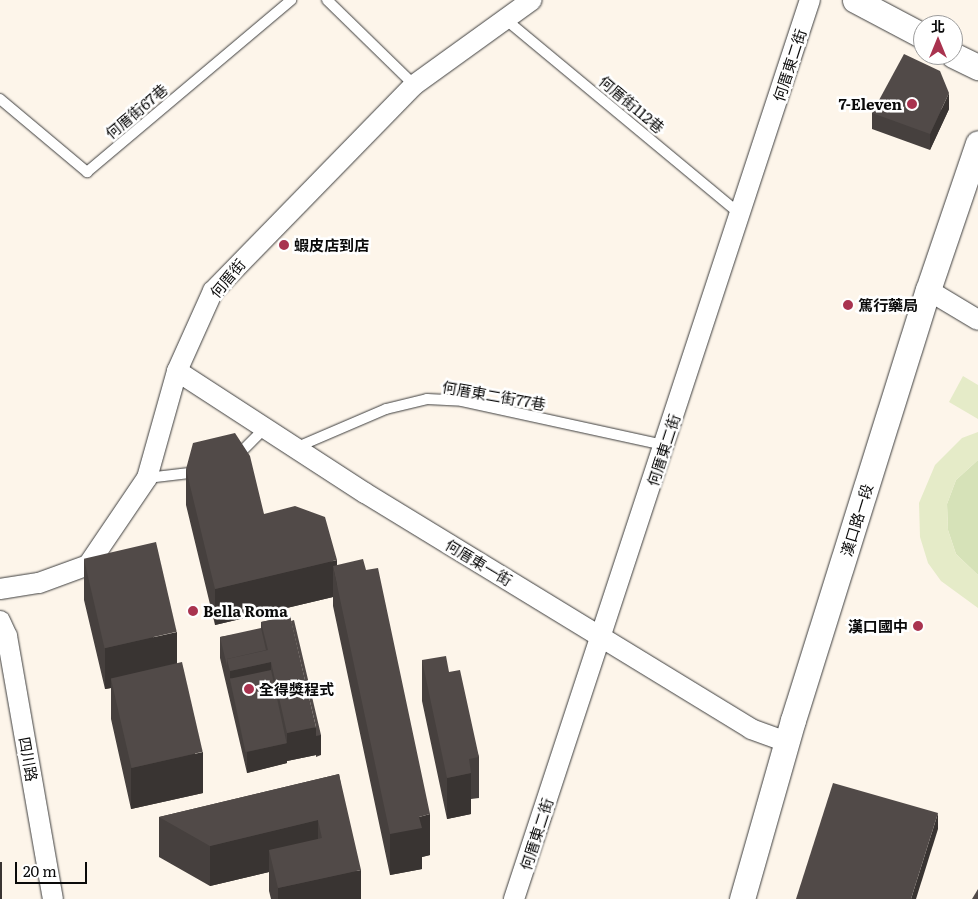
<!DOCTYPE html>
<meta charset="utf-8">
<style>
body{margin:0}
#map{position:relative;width:978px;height:899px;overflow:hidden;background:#fdf5ea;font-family:Literata,"Noto Sans TC",serif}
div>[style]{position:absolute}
.green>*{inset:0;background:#d6e2b8}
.pitch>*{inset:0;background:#e5ebc8}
.roads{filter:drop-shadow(0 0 1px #3d3d3d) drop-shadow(0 0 1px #3d3d3d)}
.service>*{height:10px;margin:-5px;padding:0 5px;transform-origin:5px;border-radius:5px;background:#fff}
.minor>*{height:20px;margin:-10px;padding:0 10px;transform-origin:10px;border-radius:10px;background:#fff}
.tertiary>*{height:25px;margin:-12.5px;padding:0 12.5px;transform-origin:12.5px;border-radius:12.5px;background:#fff}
.wall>*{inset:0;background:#46403e}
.shaded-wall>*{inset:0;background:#393432;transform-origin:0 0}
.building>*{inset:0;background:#514a48;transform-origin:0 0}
.dots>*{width:14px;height:14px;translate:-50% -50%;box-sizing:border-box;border:2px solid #fff;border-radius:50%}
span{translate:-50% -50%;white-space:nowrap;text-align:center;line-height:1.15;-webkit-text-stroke:5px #fff;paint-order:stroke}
.street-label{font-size:15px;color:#0a0a0a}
.poi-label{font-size:15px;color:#0a0a0a;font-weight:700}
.right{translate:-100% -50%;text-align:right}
.left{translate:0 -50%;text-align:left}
.north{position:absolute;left:913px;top:15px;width:50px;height:50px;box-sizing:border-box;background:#fff;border:1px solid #9d9d9d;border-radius:50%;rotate:0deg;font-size:14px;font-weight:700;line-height:20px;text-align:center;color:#0a0a0a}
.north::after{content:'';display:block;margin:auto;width:18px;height:22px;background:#a9334f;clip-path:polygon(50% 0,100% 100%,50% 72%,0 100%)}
.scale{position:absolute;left:15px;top:862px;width:72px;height:22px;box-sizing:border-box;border:2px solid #0a0a0a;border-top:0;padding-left:6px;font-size:15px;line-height:18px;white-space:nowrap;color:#0a0a0a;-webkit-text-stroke:4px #fff;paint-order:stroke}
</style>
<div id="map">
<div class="green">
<i style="clip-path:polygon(978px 460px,978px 575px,956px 554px,948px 530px,947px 504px,956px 480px)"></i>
</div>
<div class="pitch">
<i style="clip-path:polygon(963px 376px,978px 385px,978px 419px,949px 402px)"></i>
<i style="clip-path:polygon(978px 432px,978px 460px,956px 480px,947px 504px,948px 530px,956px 554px,978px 575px,978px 608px,941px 581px,928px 563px,920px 537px,919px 503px,935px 465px,962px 438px)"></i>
</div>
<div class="roads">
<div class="service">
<i style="left:327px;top:0;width:122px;rotate:44.3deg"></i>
<i style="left:504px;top:18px;width:307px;rotate:39.7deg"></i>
<i style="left:0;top:99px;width:114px;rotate:40deg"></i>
<i style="left:87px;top:172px;width:267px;rotate:-40.1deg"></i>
<i style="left:295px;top:448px;width:99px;rotate:-23.2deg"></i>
<i style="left:386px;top:409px;width:42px;rotate:-13.7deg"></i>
<i style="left:427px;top:399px;width:35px;rotate:3deg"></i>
<i style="left:462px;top:401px;width:207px;rotate:12.3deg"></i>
<i style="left:235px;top:458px;width:42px;rotate:-45deg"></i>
<i style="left:147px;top:478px;width:51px;rotate:-6.7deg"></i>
</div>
<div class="minor">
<i style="left:928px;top:290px;width:58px;rotate:31deg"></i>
<i style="left:177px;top:371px;width:224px;rotate:33deg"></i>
<i style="left:365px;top:493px;width:452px;rotate:31.4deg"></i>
<i style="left:751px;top:729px;width:38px;rotate:20deg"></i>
<i style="left:0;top:589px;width:39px;rotate:-9deg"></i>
<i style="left:39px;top:583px;width:52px;rotate:-20.2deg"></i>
<i style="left:88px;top:565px;width:105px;rotate:-55.9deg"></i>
<i style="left:147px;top:478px;width:111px;rotate:-74.3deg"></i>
<i style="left:177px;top:371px;width:88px;rotate:-65.8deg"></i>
<i style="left:213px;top:291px;width:288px;rotate:-45.7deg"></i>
<i style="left:414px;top:85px;width:145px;rotate:-35.8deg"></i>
<i style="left:0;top:621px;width:17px;rotate:65deg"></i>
<i style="left:7px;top:636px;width:267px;rotate:80.1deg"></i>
<i style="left:514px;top:899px;width:946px;rotate:-71.78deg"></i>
</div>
<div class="tertiary">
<i style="left:855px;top:0;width:77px;rotate:27.9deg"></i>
<i style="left:953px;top:55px;width:28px;rotate:26deg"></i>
<i style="left:742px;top:899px;width:186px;rotate:-74.1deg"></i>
<i style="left:793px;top:720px;width:451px;rotate:-72.6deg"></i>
<i style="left:928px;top:290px;width:155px;rotate:-71.2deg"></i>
</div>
</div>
<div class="wall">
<i style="clip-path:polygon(949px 109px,930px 150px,872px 129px,872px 113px)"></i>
<i style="clip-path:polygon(186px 469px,264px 514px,337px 565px,430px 855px,422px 857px,422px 869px,390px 875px,333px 606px,333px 597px,215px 625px,186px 505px)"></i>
<i style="clip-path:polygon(84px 559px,177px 664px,203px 793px,131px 809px,111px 719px,111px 688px,105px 689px,84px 600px)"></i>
<i style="clip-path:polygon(290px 616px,321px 755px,316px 757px,316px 755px,287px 761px,287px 763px,247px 773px,220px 658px,220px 637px,261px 630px,261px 622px)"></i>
<i style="clip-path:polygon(422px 660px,449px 672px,479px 757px,479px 798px,471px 799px,471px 814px,447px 819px,422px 701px)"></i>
<i style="clip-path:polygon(339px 774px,361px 899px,271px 899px,269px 891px,269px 872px,210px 886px,159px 857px,159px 817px)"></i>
</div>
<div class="shaded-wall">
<i style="clip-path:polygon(949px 93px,949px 109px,930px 150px,930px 134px)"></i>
<i style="clip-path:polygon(337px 560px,337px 585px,333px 566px,333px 597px,215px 625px,215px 589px)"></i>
<i style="clip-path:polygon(177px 632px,177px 673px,111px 679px,111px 688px,105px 689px,105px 648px)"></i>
<i style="clip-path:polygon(271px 662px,271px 690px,230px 678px,230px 671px)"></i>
<i style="clip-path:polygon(316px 727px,316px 755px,287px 761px,287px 763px,247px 773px,247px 752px,287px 743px,287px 733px)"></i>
<i style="left:321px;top:735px;width:20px;height:5px;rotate:90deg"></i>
<i style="clip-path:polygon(203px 752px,203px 793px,131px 809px,131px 768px)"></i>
<i style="clip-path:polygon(471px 773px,471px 814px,447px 819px,447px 778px)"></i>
<i style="clip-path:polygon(938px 813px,938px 829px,916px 899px,911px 899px)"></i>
<i style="clip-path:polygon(430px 814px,430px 855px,422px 857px,422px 869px,390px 875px,390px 834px,419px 817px)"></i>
<i style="clip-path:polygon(318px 820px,318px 861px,269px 850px,269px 872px,210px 886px,210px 846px)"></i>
<i style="left:2px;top:862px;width:37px;height:4px;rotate:90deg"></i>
<i style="clip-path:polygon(361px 870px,361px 899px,278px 899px,278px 888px)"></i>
</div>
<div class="building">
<i style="clip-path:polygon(904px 54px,940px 71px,949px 93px,930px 134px,872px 113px)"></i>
<i style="clip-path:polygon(235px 433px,250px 456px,264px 514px,295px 506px,325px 517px,337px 560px,215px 589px,186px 469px,193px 443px)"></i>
<i style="left:156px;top:542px;width:92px;height:74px;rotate:77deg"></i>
<i style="clip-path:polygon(363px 559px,366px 570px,378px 568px,430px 814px,419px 817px,422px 828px,390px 834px,333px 566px)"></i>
<i style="clip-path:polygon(290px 616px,316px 727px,287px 733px,271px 662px,230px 671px,227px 659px,268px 650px,261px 622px)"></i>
<i style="clip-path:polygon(294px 620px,321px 735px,316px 736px,316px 727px,291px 621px)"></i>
<i style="clip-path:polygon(261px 628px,266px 650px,227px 659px,227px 666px,220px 637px)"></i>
<i style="clip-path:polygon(446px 656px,449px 672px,460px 670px,479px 757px,469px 759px,471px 773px,447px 778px,422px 660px)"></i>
<i style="left:182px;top:662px;width:92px;height:73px;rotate:77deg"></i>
<i style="left:271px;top:670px;width:75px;height:42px;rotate:78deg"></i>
<i style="clip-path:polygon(339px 774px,361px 870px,278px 888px,269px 850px,322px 838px,318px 820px,210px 846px,159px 817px)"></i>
<i style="clip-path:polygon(833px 783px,938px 813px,911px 899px,796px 899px)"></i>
<i style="clip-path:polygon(978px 889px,978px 899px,972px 899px)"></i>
</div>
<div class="dots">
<i style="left:912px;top:104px;background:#a9334f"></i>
<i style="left:284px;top:245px;background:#a9334f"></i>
<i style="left:848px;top:305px;background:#a9334f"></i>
<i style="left:193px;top:611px;background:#a9334f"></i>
<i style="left:918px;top:626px;background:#a9334f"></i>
<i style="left:249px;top:689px;background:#a9334f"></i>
</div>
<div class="street-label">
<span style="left:789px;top:65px;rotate:-72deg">何厝東二街</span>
<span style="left:632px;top:104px;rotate:40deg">何厝街112巷</span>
<span style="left:136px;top:111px;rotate:-40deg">何厝街67巷</span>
<span style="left:227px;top:278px;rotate:-50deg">何厝街</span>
<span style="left:494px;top:395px;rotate:10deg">何厝東二街77巷</span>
<span style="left:663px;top:450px;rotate:-72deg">何厝東二街</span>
<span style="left:856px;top:520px;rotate:-73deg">漢口路一段</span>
<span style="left:479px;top:562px;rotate:31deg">何厝東一街</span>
<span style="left:29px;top:759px;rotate:80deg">四川路</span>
<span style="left:536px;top:834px;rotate:-72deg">何厝東二街</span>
</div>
<div class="poi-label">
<span class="right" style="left:902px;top:104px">7-Eleven</span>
<span class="left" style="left:294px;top:245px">蝦皮店到店</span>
<span class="left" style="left:858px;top:305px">篤行藥局</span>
<span class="left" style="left:203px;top:611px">Bella Roma</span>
<span class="right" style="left:908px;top:626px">漢口國中</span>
<span class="left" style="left:259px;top:689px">全得獎程式</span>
</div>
<div class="north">北</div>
<div class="scale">20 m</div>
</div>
